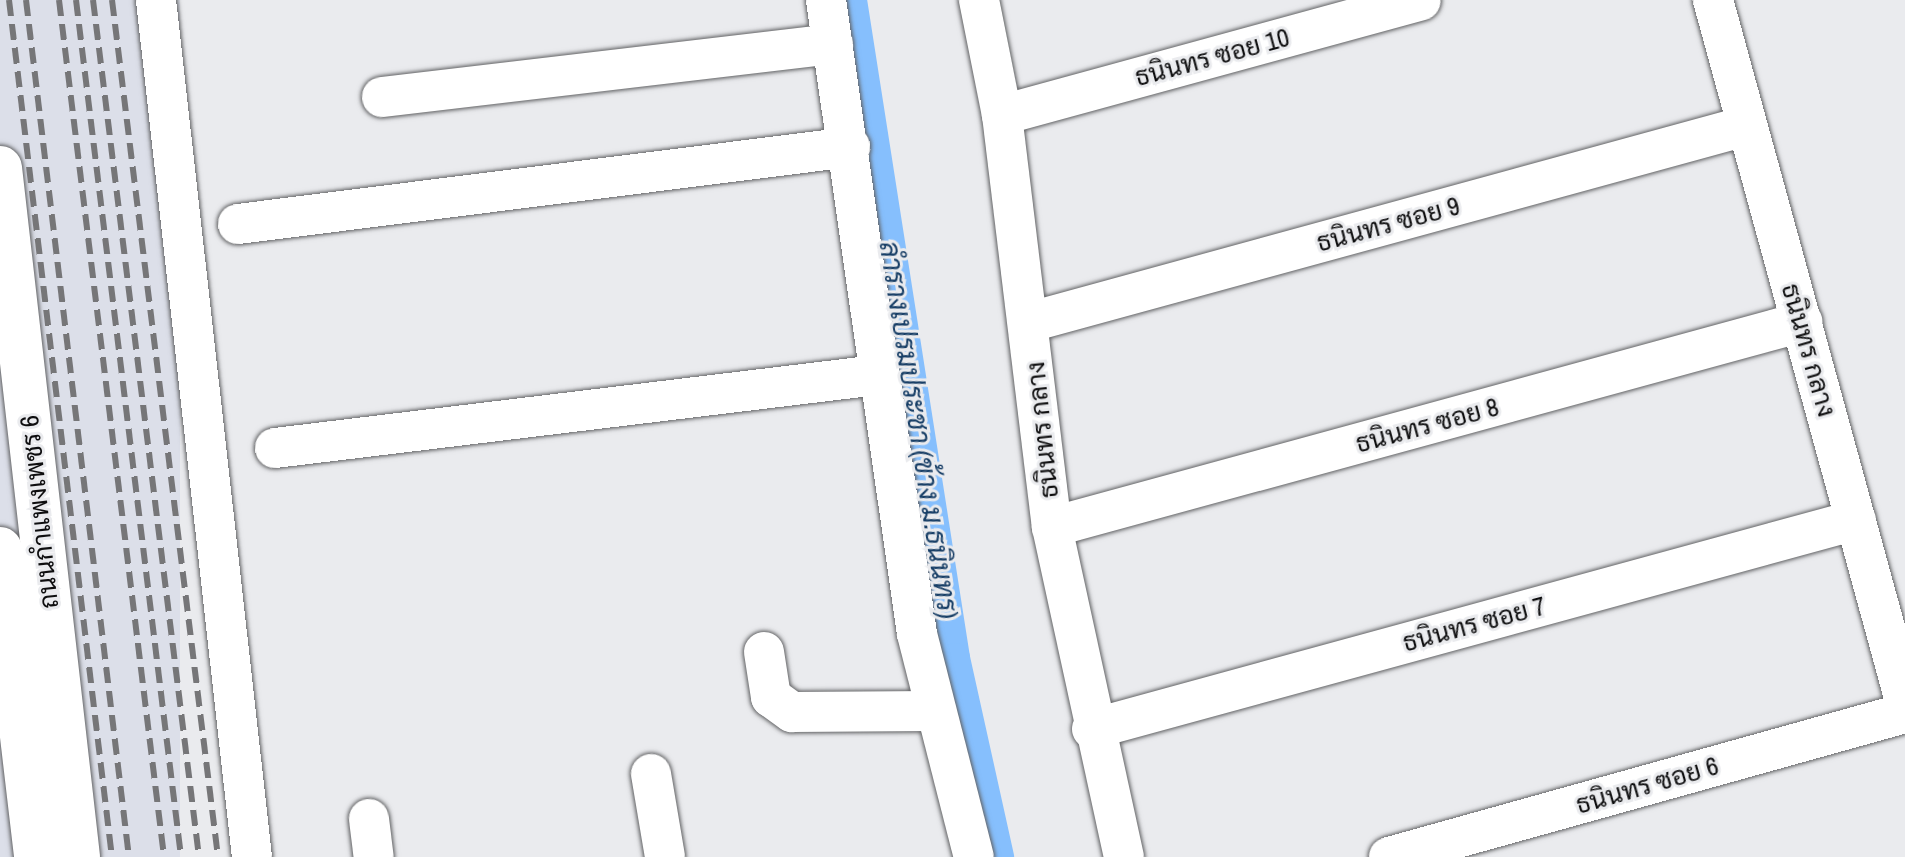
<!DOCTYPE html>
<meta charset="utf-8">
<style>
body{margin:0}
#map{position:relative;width:1905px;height:857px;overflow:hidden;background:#eaebee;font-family:"Archivo Narrow",Sarabun,sans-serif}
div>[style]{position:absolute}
.built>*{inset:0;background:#dcdfe9;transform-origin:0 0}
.canal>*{height:30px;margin:-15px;padding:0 15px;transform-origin:15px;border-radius:15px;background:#86bffd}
.roads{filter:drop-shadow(0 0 2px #626365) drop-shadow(0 0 2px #626365)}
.minor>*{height:40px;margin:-20px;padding:0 20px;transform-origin:20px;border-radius:20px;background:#fff}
.major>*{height:44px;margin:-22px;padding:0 22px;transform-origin:22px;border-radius:22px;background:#fff}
.rail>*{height:6px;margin-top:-3px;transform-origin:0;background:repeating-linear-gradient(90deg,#767678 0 16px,transparent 0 24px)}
span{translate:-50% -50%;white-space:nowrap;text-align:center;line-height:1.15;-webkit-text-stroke:6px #eaebee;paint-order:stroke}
.street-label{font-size:26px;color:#0e0e0f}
.water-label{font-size:28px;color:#173e66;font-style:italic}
</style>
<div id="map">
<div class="built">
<i style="left:0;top:0;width:180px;height:862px"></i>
</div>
<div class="canal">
<i style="left:852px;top:0;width:666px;rotate:81.1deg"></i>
<i style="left:955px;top:658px;width:204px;rotate:77.5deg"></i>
</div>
<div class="roads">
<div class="minor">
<i style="left:156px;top:0;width:862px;rotate:83.61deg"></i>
<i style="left:826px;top:0;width:640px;rotate:81.83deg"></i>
<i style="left:917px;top:634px;width:230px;rotate:75.7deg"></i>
<i style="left:979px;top:0;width:117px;rotate:78.7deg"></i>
<i style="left:1002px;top:115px;width:415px;rotate:83.1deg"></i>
<i style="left:1052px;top:527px;width:338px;rotate:77.7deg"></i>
<i style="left:1713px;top:0;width:727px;rotate:74.68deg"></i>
<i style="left:382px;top:97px;width:454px;rotate:-6.7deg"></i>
<i style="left:1002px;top:115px;width:434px;rotate:-15.3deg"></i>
<i style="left:238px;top:224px;width:617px;rotate:-7.17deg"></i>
<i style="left:1030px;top:322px;width:742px;rotate:-15.31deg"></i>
<i style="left:275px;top:448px;width:606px;rotate:-6.91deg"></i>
<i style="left:1052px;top:527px;width:778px;rotate:-15.29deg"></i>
<i style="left:764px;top:652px;width:46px;rotate:81.2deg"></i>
<i style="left:771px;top:697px;width:26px;rotate:36deg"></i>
<i style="left:792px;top:712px;width:139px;rotate:-0.4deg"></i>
<i style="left:1092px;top:729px;width:792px;rotate:-15.3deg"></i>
<i style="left:651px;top:774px;width:84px;rotate:80.4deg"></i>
<i style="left:369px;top:819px;width:38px;rotate:83deg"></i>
<i style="left:1389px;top:857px;width:536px;rotate:-15.59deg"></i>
</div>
<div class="major">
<i style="left:0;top:168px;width:693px;rotate:83.54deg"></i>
<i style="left:0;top:549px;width:310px;rotate:83.3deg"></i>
</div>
</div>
<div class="rail">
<i style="left:9px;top:0;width:863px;rotate:83.15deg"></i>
<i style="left:26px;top:0;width:863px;rotate:83.15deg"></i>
<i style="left:59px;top:0;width:863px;rotate:83.01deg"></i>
<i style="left:76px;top:0;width:863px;rotate:83.01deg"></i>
<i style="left:93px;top:0;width:864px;rotate:82.95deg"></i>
<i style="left:112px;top:0;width:864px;rotate:82.95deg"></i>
</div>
<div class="street-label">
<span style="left:1212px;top:57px;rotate:-15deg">ธนินทร ซอย 10</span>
<span style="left:1388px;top:224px;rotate:-15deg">ธนินทร ซอย 9</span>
<span style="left:1809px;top:350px;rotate:74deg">ธนินทร กลาง</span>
<span style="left:1427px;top:425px;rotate:-15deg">ธนินทร ซอย 8</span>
<span style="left:1042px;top:430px;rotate:-96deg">ธนินทร กลาง</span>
<span style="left:39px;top:512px;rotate:-96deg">ถนนกำแพงเพชร 6</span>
<span style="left:1474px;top:624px;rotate:-15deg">ธนินทร ซอย 7</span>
<span style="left:1647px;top:785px;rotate:-16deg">ธนินทร ซอย 6</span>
</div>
<div class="water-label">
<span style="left:919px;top:430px;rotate:81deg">ลำรางเปรมประชา (ข้าง ม.ธนินทร)</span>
</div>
</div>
